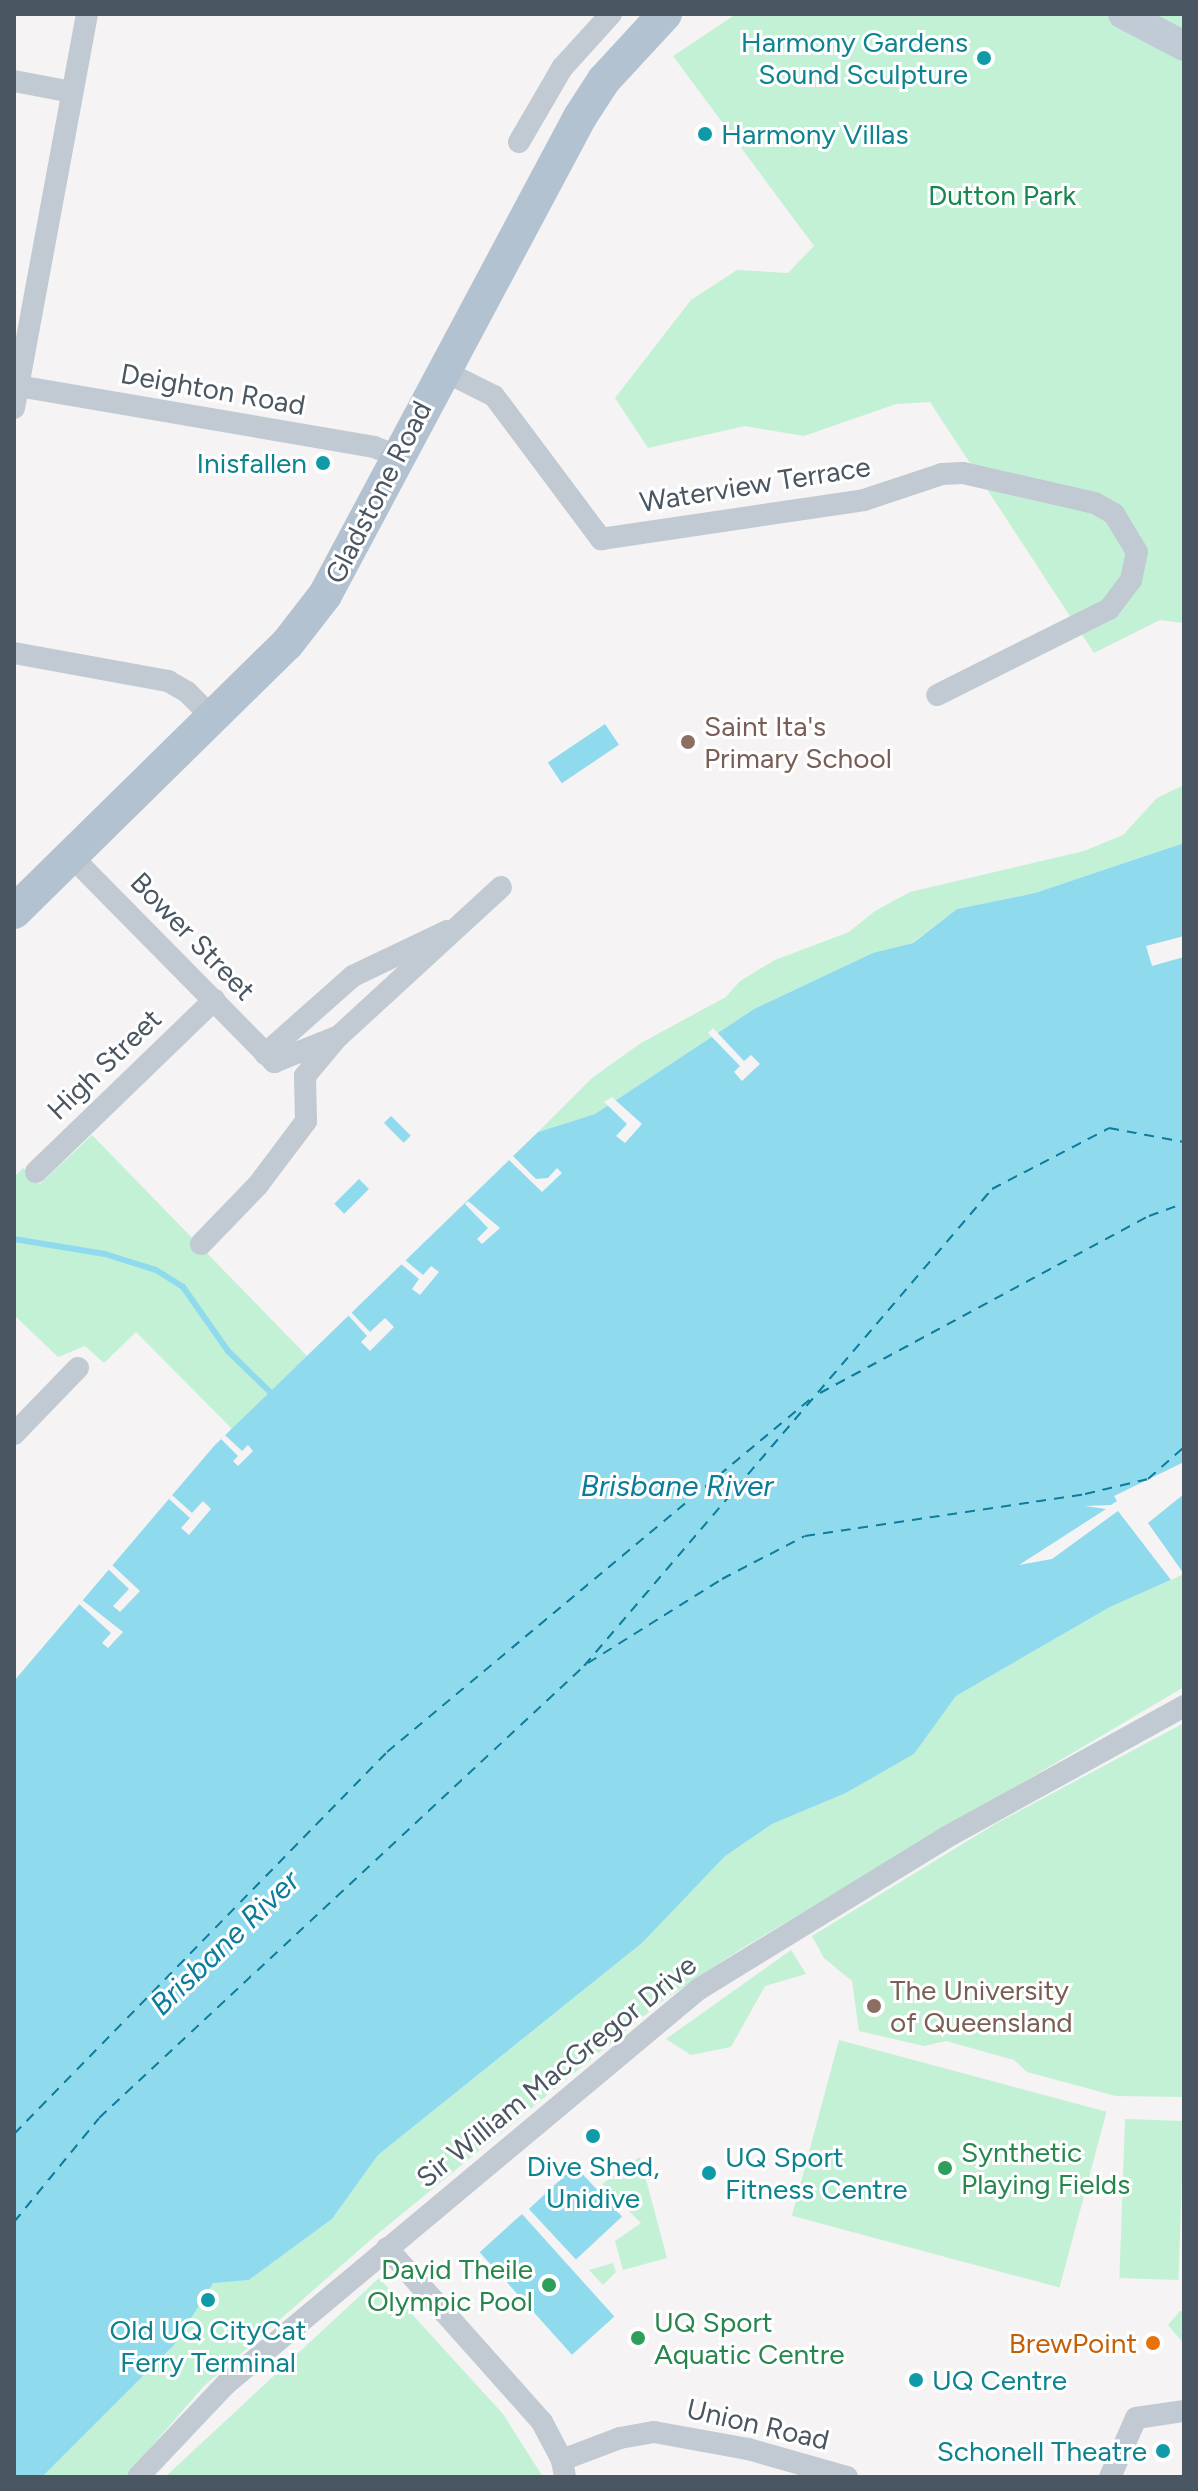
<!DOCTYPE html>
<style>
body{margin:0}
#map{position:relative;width:1198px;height:2491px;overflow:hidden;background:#f5f3f3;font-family:Figtree,sans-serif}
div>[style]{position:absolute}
.green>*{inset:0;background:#c3f1d5;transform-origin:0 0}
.water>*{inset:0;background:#90daee;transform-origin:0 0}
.pier>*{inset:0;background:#f5f3f3}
.stream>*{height:6px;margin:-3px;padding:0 3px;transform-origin:3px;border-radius:3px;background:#90daee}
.ferry>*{height:2px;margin-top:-1px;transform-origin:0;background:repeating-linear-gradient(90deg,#0c7c9b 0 10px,transparent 0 18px)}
.street>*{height:22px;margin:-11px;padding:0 11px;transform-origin:11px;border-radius:11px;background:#c1cad2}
.secondary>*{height:30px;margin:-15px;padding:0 15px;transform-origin:15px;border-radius:15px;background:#c1cbd6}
.primary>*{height:34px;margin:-17px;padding:0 17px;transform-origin:17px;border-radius:17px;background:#b3c2d1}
.dots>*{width:22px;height:22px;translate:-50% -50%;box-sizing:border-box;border:4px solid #fff;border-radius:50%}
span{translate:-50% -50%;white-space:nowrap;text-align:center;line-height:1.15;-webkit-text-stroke:6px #fff;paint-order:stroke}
.culture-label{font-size:28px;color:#0d838f}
.right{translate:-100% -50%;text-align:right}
.left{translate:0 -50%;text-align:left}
.park-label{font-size:28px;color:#17864f}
.street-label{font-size:28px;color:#4a5661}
.education-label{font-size:28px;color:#785e54}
.leisure-label{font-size:28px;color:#27864d}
.food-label{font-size:28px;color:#c56008}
.water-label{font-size:30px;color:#0c7c9b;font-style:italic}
.frame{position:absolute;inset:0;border:16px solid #4a5661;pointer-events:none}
</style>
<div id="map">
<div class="green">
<i style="clip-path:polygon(736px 14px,1184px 14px,1184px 623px,1160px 620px,1094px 653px,930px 402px,896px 404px,804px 436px,745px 426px,648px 448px,615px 398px,691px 300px,737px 270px,788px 273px,814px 246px,673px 56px)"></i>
<i style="clip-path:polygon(1184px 785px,1184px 843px,1035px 893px,957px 909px,912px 943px,873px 954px,754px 1009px,595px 1114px,538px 1132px,592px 1078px,641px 1043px,726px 997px,740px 981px,775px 960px,849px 932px,875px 911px,910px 892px,1084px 851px,1123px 835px,1157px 798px)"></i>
<i style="clip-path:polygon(92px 1135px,307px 1356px,232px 1429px,136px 1332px,104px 1363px,85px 1346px,58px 1357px,14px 1315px,14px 1177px,23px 1168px,40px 1184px)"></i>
<i style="clip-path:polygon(1184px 1574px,1184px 1687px,741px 1949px,661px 2002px,375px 2236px,204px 2386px,125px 2477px,42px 2477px,175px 2344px,213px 2282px,249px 2280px,332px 2219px,378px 2155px,642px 1943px,724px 1856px,772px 1824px,846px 1793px,914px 1754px,956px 1696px,1110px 1607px)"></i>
<i style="clip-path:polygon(1184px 1723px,1184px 2097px,1116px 2096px,1027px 2072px,1014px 2060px,946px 2041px,924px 2046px,859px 2031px,852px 1981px,824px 1958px,812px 1936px,997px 1823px)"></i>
<i style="clip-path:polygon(791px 1950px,806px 1974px,765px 1986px,731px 2047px,691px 2055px,666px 2039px)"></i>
<i style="left:839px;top:2040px;width:277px;height:182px;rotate:15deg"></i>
<i style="left:1125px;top:2119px;width:59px;height:159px;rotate:2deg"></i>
<i style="clip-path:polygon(640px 2157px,667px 2258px,623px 2270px,615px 2241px,641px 2223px,602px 2184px)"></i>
<i style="clip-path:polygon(613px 2263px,616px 2272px,603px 2285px,589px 2270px)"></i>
<i style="clip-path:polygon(379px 2278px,503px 2414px,543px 2477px,165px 2477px)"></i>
<i style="clip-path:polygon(1180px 2311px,1184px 2311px,1184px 2344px,1168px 2325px)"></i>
</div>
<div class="water">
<i style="left:605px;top:724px;width:25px;height:69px;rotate:56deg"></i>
<i style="clip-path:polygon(1184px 843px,1184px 1574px,1110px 1607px,956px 1696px,914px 1754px,846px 1793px,772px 1824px,725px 1856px,642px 1943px,378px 2155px,332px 2219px,249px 2280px,213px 2283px,175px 2344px,42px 2477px,14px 2477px,14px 1681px,214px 1446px,538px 1132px,595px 1114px,754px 1009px,873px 953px,913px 943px,957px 909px,1035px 893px)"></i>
<i style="left:391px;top:1116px;width:28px;height:10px;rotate:45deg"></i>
<i style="left:359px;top:1179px;width:14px;height:35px;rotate:45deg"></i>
<i style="left:575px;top:2166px;width:69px;height:63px;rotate:47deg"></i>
<i style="left:522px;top:2214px;width:138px;height:57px;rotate:48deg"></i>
</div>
<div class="pier">
<i style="clip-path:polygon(1184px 936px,1184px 957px,1152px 966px,1146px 946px)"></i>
<i style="clip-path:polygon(713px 1028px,744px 1061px,751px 1055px,760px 1064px,742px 1081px,734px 1072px,740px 1066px,708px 1033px)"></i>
<i style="clip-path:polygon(612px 1097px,642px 1124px,625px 1143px,616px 1136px,627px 1124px,604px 1102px)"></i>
<i style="clip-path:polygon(511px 1154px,536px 1179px,548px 1178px,557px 1168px,562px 1173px,542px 1192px,507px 1158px)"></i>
<i style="clip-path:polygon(468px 1201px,500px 1228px,482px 1244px,477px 1239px,488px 1228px,465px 1204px)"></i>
<i style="clip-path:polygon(405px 1260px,423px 1275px,431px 1266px,439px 1272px,420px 1295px,412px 1289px,419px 1279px,401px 1264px)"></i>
<i style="clip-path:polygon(351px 1312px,370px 1332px,385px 1318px,394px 1327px,370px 1351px,361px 1342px,367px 1336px,348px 1315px)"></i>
<i style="clip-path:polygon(225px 1435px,242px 1451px,248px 1445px,253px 1451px,238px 1466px,233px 1461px,238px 1456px,221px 1439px)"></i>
<i style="clip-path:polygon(1184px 1462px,1184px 1494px,1148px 1523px,1184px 1574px,1171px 1580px,1118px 1511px,1052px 1559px,1019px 1565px,1106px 1509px,1085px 1506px,1111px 1505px,1117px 1501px,1114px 1496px)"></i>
<i style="clip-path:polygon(172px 1495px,192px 1513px,203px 1501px,211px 1509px,189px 1535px,181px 1528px,190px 1518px,169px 1499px)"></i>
<i style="clip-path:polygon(111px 1564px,140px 1591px,120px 1612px,113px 1606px,129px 1589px,107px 1568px)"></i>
<i style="clip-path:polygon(81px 1599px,123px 1632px,108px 1648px,102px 1643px,111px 1633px,78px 1603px)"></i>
</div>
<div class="stream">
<i style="left:14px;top:1239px;width:92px;rotate:9.4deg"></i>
<i style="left:105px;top:1254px;width:53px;rotate:17.4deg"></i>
<i style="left:156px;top:1270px;width:32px;rotate:32deg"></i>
<i style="left:183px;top:1287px;width:78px;rotate:54.9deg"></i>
<i style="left:228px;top:1351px;width:59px;rotate:44.3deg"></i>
</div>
<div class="ferry">
<i style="left:820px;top:1393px;width:374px;rotate:-28.3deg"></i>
<i style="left:1149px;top:1216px;width:37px;rotate:-20deg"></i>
<i style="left:588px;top:1663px;width:158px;rotate:-32.1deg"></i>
<i style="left:722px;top:1579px;width:93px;rotate:-27.4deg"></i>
<i style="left:805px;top:1536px;width:283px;rotate:-8.5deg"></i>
<i style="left:1085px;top:1494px;width:65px;rotate:-13.4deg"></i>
<i style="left:1148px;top:1479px;width:48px;rotate:-41.6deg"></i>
<i style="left:14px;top:2134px;width:534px;rotate:-45.68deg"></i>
<i style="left:387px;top:1752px;width:556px;rotate:-39.82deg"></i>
<i style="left:14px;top:2222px;width:134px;rotate:-50.7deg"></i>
<i style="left:99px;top:2118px;width:663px;rotate:-42.98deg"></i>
<i style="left:584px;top:1666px;width:628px;rotate:-49.46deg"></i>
<i style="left:992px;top:1189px;width:132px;rotate:-27.5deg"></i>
<i style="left:1109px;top:1128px;width:76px;rotate:10.6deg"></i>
</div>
<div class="street">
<i style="left:14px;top:81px;width:59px;rotate:10.7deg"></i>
<i style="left:519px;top:142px;width:86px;rotate:-59.8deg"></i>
<i style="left:562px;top:68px;width:73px;rotate:-47.8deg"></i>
<i style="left:442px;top:370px;width:58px;rotate:26.6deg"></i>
<i style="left:494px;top:396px;width:179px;rotate:53.2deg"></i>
<i style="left:601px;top:539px;width:266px;rotate:-8.4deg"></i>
<i style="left:864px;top:500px;width:82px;rotate:-18.4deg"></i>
<i style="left:942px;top:474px;width:21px;rotate:-3deg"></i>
<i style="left:963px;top:473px;width:135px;rotate:12.8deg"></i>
<i style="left:1095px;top:503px;width:22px;rotate:30deg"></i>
<i style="left:1114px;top:514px;width:44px;rotate:58.8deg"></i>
<i style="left:1137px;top:552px;width:29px;rotate:102deg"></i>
<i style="left:1131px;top:580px;width:36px;rotate:127deg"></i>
<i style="left:1109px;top:609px;width:192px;rotate:153.4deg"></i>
<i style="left:18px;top:386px;width:361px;rotate:9.7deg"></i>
<i style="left:374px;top:447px;width:25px;rotate:21deg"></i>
<i style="left:14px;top:408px;width:401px;rotate:-79.5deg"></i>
<i style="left:14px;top:653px;width:157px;rotate:10.3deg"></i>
<i style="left:168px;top:681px;width:22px;rotate:30deg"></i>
<i style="left:187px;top:692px;width:37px;rotate:45deg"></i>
<i style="left:72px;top:857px;width:288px;rotate:45.4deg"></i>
<i style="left:274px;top:1062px;width:70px;rotate:-21.8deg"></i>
<i style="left:339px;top:1036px;width:220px;rotate:-42.6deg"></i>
<i style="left:265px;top:1054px;width:118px;rotate:-41.6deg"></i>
<i style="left:353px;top:976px;width:104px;rotate:-25.6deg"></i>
<i style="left:36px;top:1172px;width:248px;rotate:-44deg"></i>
<i style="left:201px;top:1244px;width:82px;rotate:-46deg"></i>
<i style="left:258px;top:1185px;width:80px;rotate:-53.1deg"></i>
<i style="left:306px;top:1121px;width:45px;rotate:-91.3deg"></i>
<i style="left:305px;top:1076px;width:47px;rotate:-50.2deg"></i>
<i style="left:14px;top:1434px;width:92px;rotate:-45.9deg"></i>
<i style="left:387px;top:2248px;width:233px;rotate:48.3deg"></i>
<i style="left:542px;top:2422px;width:43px;rotate:62.2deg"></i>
<i style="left:562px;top:2460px;width:17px;rotate:80deg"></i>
<i style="left:562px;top:2460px;width:62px;rotate:-20.8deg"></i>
<i style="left:620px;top:2438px;width:35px;rotate:-10deg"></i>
<i style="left:654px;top:2432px;width:96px;rotate:10.3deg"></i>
<i style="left:748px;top:2449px;width:103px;rotate:15.8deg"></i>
<i style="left:138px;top:2477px;width:128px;rotate:-46.6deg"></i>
<i style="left:226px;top:2384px;width:616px;rotate:-39.87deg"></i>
<i style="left:699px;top:1989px;width:289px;rotate:-31.5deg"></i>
<i style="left:945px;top:1838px;width:273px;rotate:-28.9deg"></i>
<i style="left:1110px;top:2477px;width:64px;rotate:-66.2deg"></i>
<i style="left:1136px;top:2418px;width:49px;rotate:-8.3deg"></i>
</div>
<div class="secondary">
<i style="left:1123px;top:14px;width:69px;rotate:27.7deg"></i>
</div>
<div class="primary">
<i style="left:14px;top:912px;width:383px;rotate:-44.5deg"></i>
<i style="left:287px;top:644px;width:62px;rotate:-52.2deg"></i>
<i style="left:325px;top:595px;width:542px;rotate:-61.92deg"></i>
<i style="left:580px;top:117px;width:44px;rotate:-57deg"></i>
<i style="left:604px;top:80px;width:90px;rotate:-47.3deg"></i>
</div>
<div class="dots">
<i style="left:984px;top:58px;background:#0f9aa8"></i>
<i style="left:705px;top:134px;background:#0f9aa8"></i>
<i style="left:323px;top:463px;background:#0f9aa8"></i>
<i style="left:688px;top:742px;background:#8d6e63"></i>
<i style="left:874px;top:2006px;background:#8d6e63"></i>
<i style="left:593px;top:2136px;background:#0f9aa8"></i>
<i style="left:945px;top:2168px;background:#2e9e5b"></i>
<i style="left:709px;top:2173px;background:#0f9aa8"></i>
<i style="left:549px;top:2285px;background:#2e9e5b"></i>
<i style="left:208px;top:2300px;background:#0f9aa8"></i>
<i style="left:638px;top:2338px;background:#2e9e5b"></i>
<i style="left:1153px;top:2343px;background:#e8710a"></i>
<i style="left:916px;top:2380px;background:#0f9aa8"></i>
<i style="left:1163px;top:2451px;background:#0f9aa8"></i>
</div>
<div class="culture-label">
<span class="right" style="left:968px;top:58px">Harmony Gardens<br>Sound Sculpture</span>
<span class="left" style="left:721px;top:134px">Harmony Villas</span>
<span class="right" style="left:307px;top:463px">Inisfallen</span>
<span class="left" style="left:725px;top:2173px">UQ Sport<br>Fitness Centre</span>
<span style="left:593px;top:2182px">Dive Shed,<br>Unidive</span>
<span style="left:208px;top:2346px">Old UQ CityCat<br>Ferry Terminal</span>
<span class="left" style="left:932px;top:2380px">UQ Centre</span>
<span class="right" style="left:1147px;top:2451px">Schonell Theatre</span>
</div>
<div class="park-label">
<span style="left:1002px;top:195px">Dutton Park</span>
</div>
<div class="street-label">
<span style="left:213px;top:389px;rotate:10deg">Deighton Road</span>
<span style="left:755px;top:484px;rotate:-9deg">Waterview Terrace</span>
<span style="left:378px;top:492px;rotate:-63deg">Gladstone Road</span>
<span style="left:193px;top:936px;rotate:46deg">Bower Street</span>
<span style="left:104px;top:1064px;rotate:-44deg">High Street</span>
<span style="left:556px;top:2071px;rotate:-39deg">Sir William MacGregor Drive</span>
<span style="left:758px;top:2424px;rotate:13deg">Union Road</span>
</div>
<div class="education-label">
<span class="left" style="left:704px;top:742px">Saint Ita's<br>Primary School</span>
<span class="left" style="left:890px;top:2006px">The University<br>of Queensland</span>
</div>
<div class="leisure-label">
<span class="left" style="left:961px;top:2168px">Synthetic<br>Playing Fields</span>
<span class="right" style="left:533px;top:2285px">David Theile<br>Olympic Pool</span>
<span class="left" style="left:654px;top:2338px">UQ Sport<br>Aquatic Centre</span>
</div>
<div class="food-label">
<span class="right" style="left:1137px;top:2343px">BrewPoint</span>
</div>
<div class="water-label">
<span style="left:677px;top:1486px">Brisbane River</span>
<span style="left:225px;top:1943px;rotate:-44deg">Brisbane River</span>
</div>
<div class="frame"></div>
</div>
